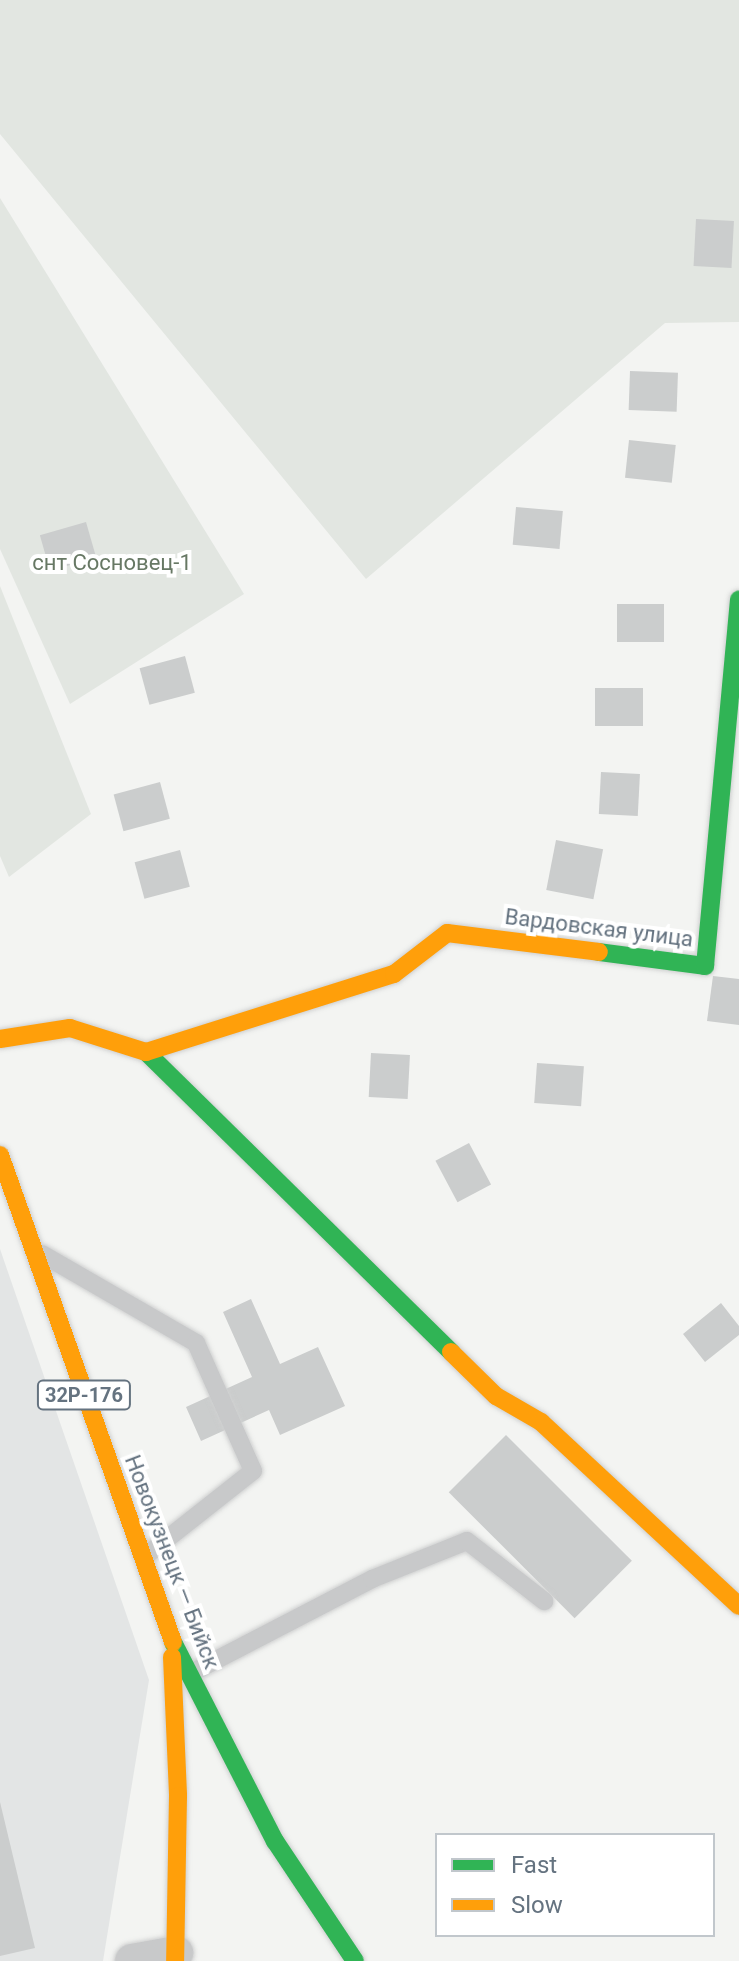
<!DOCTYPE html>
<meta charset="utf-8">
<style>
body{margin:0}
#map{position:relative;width:739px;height:1961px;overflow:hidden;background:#f3f4f2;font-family:Roboto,sans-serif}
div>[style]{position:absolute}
.built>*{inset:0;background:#e3e5e5}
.green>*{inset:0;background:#e2e6e1}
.building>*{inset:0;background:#cbcdcd;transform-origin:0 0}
.roads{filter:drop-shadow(0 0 2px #cfd0d0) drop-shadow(0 0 2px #cfd0d0)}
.lane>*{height:18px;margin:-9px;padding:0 9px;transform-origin:9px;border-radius:9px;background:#c8c9ca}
.street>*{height:34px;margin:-17px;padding:0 17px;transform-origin:17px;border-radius:17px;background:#c8c9ca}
.fast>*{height:18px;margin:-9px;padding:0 9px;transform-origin:9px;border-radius:9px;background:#30b455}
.slow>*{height:18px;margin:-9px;padding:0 9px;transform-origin:9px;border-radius:9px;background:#ff9f0a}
span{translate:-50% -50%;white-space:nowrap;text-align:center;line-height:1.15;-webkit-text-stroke:8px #fff;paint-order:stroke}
.shield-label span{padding:2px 6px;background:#fff;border:2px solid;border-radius:6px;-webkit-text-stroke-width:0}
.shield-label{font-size:20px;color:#657380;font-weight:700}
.park-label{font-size:22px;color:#677864}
.street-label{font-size:22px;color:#657380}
.legend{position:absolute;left:435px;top:1833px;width:280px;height:104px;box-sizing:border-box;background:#fff;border:2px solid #c1c7cc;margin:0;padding:10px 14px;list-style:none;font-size:24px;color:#657380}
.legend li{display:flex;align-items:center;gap:16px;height:40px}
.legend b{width:40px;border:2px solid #c1c7cc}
</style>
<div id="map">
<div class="built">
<i style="clip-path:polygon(0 1249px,149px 1680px,103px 1961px,0 1961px)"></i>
</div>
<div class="green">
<i style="clip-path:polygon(0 0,739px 0,739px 322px,665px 323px,366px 579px,0 134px)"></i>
<i style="clip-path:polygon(0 198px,244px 594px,70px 704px,0 549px)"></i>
<i style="clip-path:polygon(0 586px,91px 814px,9px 877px,0 856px)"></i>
</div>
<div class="building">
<i style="left:696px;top:219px;width:38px;height:47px;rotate:3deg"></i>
<i style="left:630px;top:371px;width:48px;height:39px;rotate:2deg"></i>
<i style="left:629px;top:440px;width:47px;height:38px;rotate:6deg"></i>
<i style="left:516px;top:507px;width:47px;height:38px;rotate:5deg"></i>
<i style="left:86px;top:522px;width:37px;height:48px;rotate:74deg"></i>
<i style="left:617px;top:604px;width:47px;height:38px"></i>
<i style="left:185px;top:656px;width:38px;height:47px;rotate:75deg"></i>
<i style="left:595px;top:688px;width:48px;height:38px"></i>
<i style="left:601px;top:772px;width:39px;height:42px;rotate:3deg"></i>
<i style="left:160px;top:782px;width:38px;height:48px;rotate:75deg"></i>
<i style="left:556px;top:840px;width:48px;height:51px;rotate:11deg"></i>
<i style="left:180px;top:850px;width:38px;height:47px;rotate:75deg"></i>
<i style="clip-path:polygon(713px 976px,739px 979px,739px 1025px,707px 1021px)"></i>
<i style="left:371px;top:1053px;width:39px;height:44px;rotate:3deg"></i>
<i style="left:537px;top:1063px;width:47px;height:40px;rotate:4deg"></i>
<i style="left:469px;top:1143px;width:47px;height:38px;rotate:62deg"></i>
<i style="clip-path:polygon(251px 1299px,280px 1364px,318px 1347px,345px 1406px,280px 1435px,269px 1410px,201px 1441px,186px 1407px,252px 1377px,223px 1312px)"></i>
<i style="clip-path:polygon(721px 1303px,739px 1326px,739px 1335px,705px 1362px,683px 1334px)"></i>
<i style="left:506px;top:1435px;width:178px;height:81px;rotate:45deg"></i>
<i style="clip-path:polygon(0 1802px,35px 1948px,0 1956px)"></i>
</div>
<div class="roads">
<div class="lane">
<i style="left:42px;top:1254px;width:178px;rotate:30deg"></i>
<i style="left:196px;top:1343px;width:140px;rotate:66deg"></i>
<i style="left:253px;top:1471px;width:140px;rotate:141.7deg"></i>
<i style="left:189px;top:1674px;width:206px;rotate:-27.4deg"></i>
<i style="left:372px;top:1579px;width:102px;rotate:-21.8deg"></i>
<i style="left:467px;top:1541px;width:98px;rotate:37.9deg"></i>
</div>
<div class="street">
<i style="left:132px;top:1961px;width:45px;rotate:-10.3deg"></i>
</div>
<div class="fast">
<i style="left:599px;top:952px;width:107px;rotate:7.5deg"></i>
<i style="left:705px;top:966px;width:368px;rotate:-84.7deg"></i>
<i style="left:146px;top:1052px;width:428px;rotate:44.5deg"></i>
<i style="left:173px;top:1642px;width:224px;rotate:62.9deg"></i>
<i style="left:275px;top:1841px;width:144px;rotate:56.3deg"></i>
</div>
<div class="slow">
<i style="left:0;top:1039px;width:71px;rotate:-8.9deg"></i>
<i style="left:70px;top:1028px;width:80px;rotate:17.5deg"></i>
<i style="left:146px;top:1052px;width:260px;rotate:-17.5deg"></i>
<i style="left:394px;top:974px;width:67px;rotate:-37.7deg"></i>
<i style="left:447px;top:933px;width:153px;rotate:7.1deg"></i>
<i style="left:0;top:1155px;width:517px;rotate:70.44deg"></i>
<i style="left:451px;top:1352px;width:63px;rotate:44.4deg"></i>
<i style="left:496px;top:1396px;width:52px;rotate:30deg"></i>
<i style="left:541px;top:1422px;width:270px;rotate:42.9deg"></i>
<i style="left:172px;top:1657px;width:139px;rotate:87.5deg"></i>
<i style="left:178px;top:1796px;width:165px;rotate:91deg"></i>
</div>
</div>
<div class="shield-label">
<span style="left:84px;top:1395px">32Р-176</span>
</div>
<div class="park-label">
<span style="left:112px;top:563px">снт Сосновец-1</span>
</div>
<div class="street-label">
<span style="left:599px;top:928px;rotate:7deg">Вардовская улица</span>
<span style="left:172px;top:1562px;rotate:69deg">Новокузнецк — Бийск</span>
</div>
<ul class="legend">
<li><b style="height:10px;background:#30b455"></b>Fast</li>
<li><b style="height:10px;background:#ff9f0a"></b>Slow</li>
</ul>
</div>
